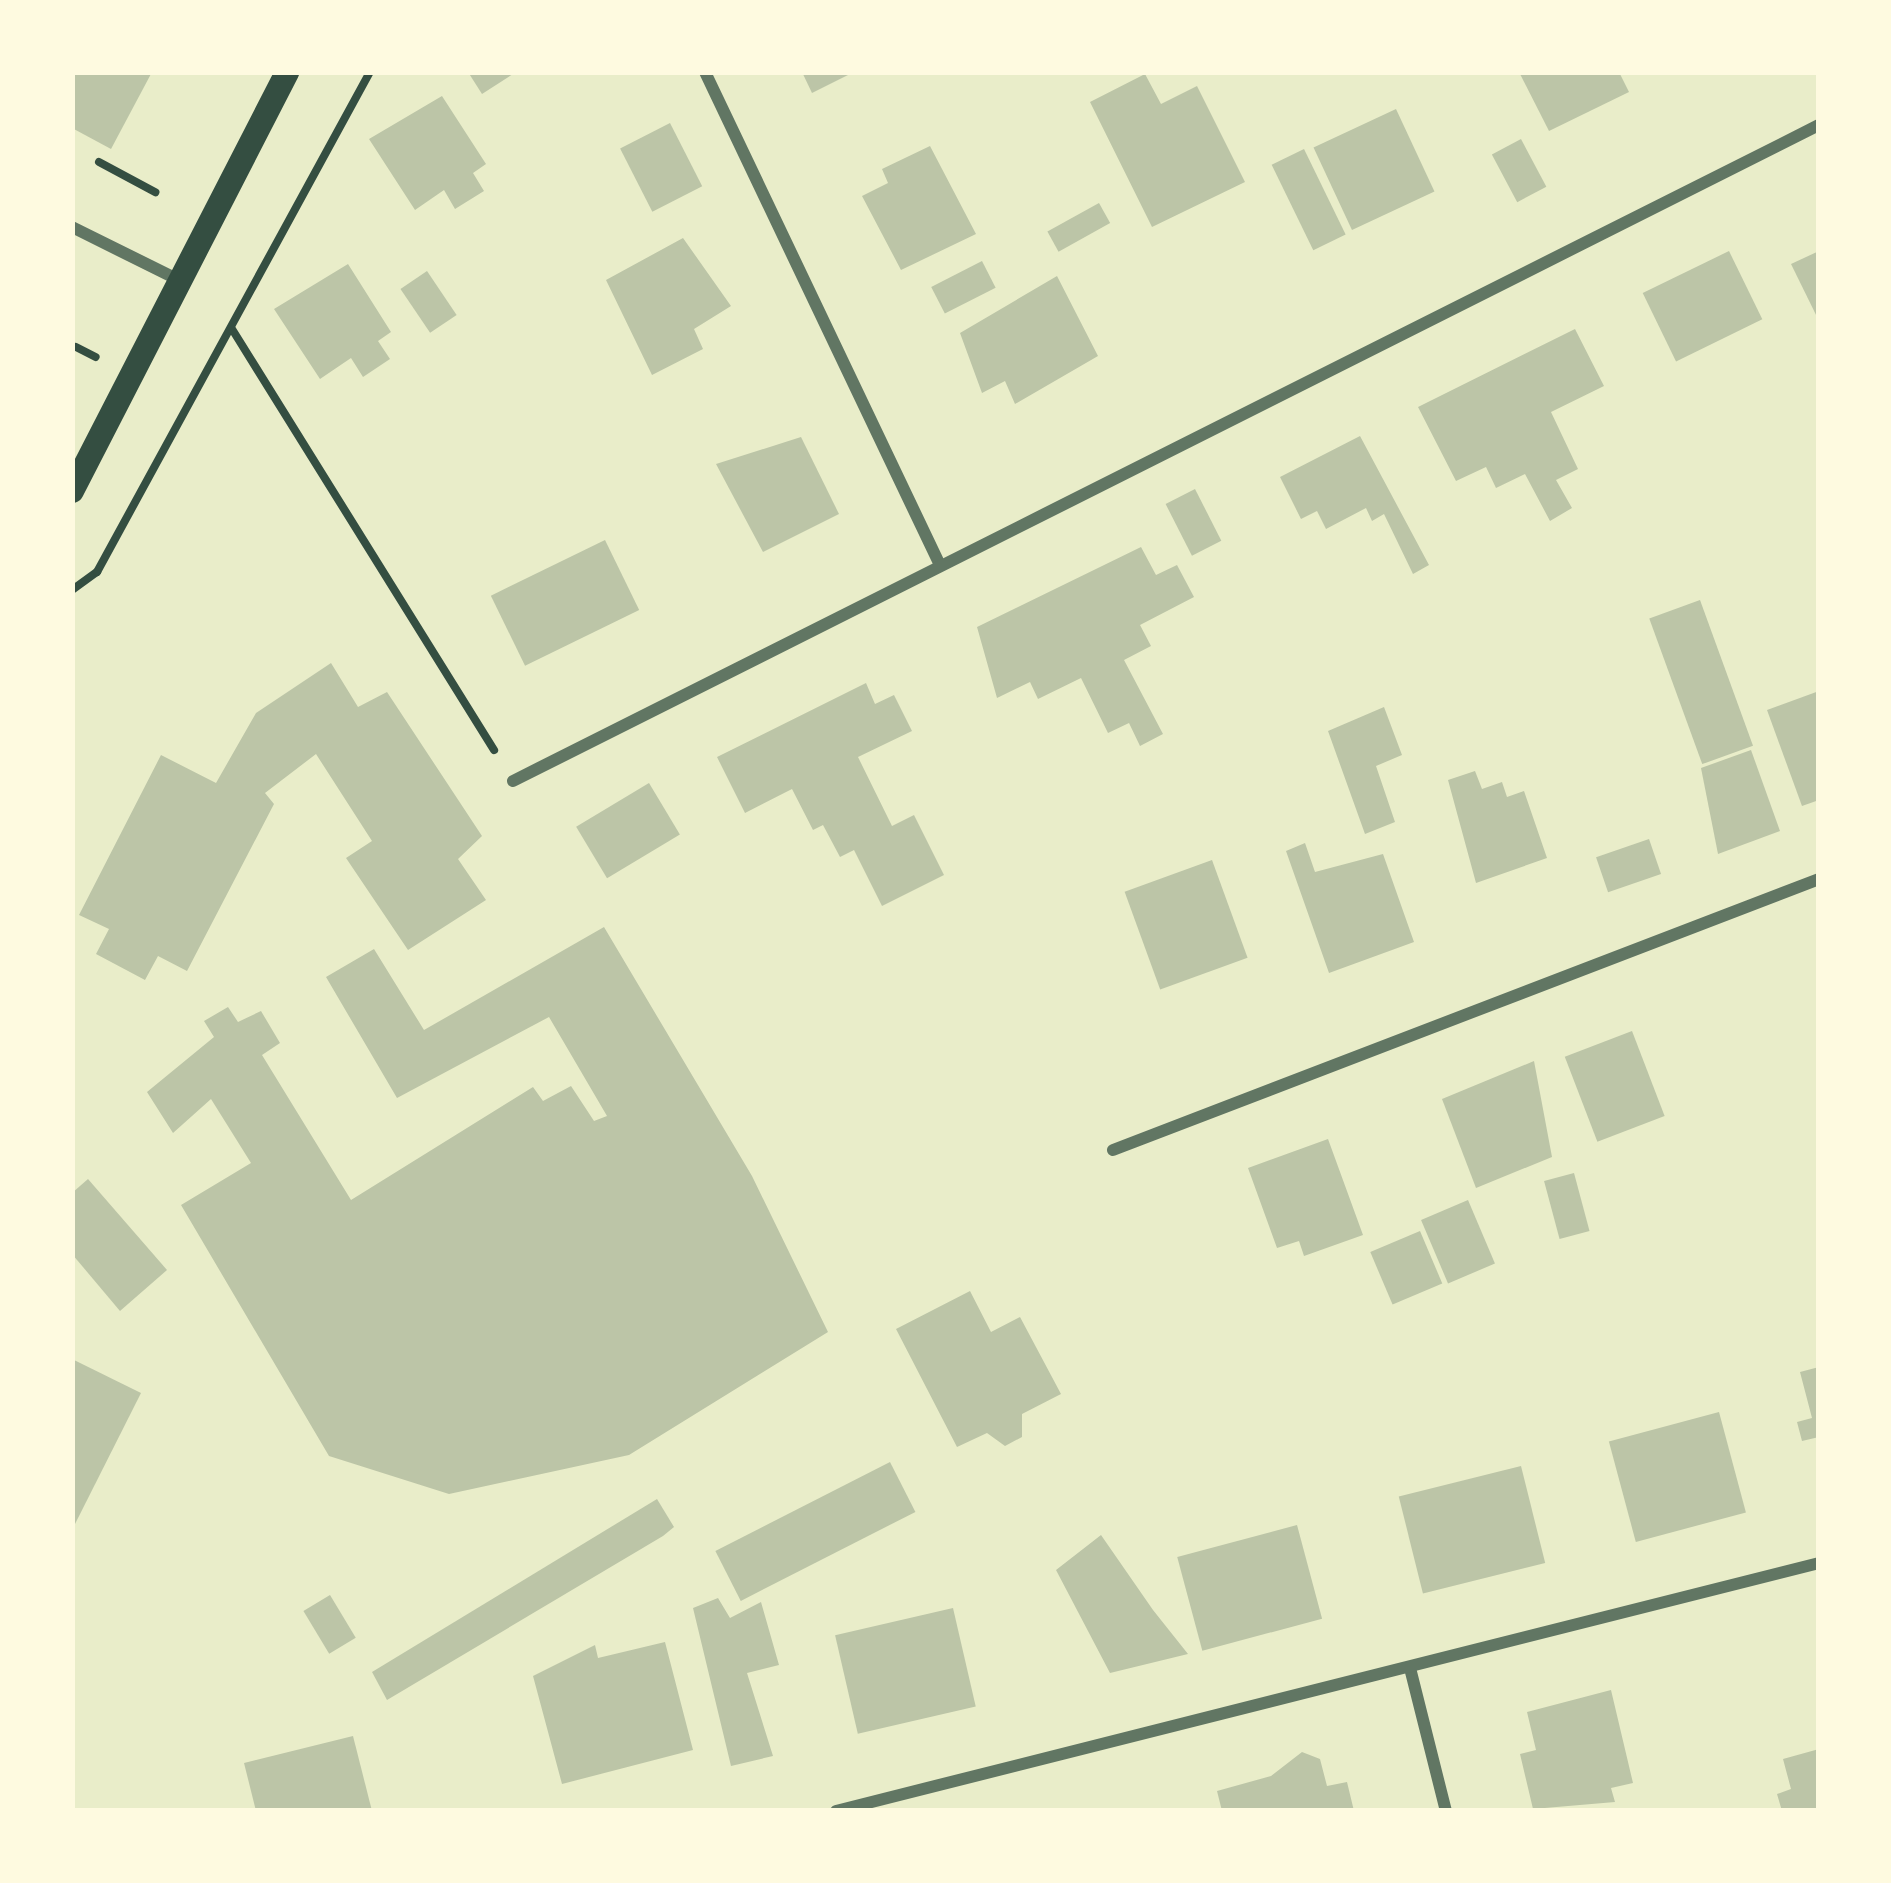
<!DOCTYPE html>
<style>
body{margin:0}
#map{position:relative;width:1891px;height:1883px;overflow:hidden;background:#e9edc9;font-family:"Varela Round",sans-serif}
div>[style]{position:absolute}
.building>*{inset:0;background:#bcc5a7;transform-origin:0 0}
.path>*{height:8px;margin:-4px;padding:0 4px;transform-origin:4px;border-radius:4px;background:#344e41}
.minor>*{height:12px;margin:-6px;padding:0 6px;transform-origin:6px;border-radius:6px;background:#617663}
.secondary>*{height:24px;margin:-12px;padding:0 12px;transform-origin:12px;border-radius:12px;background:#344e41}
span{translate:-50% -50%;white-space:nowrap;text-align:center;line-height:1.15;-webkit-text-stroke:10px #fefae0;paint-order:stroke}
.frame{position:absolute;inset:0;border:75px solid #fefae0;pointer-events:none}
</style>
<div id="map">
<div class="building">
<i style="clip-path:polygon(72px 72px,152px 72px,111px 149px,72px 128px)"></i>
<i style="clip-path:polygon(468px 72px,516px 72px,482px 94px)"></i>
<i style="clip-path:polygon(802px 72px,854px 72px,812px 93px)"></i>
<i style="clip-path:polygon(1519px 72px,1619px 72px,1629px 92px,1549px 131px)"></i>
<i style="clip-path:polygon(1145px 74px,1161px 104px,1197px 86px,1245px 182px,1152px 227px,1090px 102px)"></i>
<i style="clip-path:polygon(442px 96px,486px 164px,473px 173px,484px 191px,455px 209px,444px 190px,415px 210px,369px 139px)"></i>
<i style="left:1396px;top:109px;width:91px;height:91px;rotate:65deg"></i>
<i style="left:670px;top:123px;width:71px;height:56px;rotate:63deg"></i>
<i style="left:1521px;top:139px;width:54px;height:33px;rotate:62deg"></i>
<i style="clip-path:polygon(930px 146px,976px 234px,901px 270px,862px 196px,888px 183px,882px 169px)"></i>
<i style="left:1304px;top:149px;width:95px;height:36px;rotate:64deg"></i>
<i style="left:1099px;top:203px;width:23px;height:59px;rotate:61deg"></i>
<i style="clip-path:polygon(683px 238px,731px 306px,694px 329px,703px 349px,652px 375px,606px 280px)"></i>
<i style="left:1729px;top:251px;width:76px;height:96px;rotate:64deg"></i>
<i style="clip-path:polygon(1819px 251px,1819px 321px,1791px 264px)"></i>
<i style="left:982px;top:261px;width:30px;height:57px;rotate:63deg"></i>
<i style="clip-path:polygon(348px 264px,391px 332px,378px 341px,390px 359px,363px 377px,351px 358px,320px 379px,274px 309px)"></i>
<i style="left:427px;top:271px;width:53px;height:32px;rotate:56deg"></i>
<i style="clip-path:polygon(1057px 276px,1098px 356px,1015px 404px,1005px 381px,982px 393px,960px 333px)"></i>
<i style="clip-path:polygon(1575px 329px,1604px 386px,1551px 412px,1578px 469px,1556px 480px,1572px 508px,1550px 521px,1525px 474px,1496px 488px,1486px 467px,1456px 481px,1418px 407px)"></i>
<i style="clip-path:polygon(1360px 436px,1429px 565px,1413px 574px,1384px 514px,1372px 521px,1366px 508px,1326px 529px,1317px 511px,1301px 519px,1280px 477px)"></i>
<i style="clip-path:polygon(801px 437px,839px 514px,763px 552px,716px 464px)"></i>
<i style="left:1195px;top:489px;width:58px;height:33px;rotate:63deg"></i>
<i style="left:605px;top:540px;width:78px;height:127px;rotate:64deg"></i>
<i style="clip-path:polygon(1141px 547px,1156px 575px,1177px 565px,1194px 597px,1140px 625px,1151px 646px,1124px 660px,1163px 734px,1140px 746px,1129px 723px,1108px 733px,1081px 678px,1038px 699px,1030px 682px,997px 698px,977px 627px)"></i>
<i style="left:1700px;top:600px;width:155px;height:54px;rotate:70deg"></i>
<i style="clip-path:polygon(331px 663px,358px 707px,387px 692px,482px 836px,458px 859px,486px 900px,408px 950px,346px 858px,372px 841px,316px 754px,265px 793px,274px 804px,187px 971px,158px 956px,145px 980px,96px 954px,109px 929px,79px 915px,161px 755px,216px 783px,256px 713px)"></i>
<i style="clip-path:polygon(866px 683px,875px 704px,894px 695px,912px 731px,858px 757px,892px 826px,914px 815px,944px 875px,882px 906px,854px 850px,840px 857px,823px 825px,813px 830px,792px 789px,745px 813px,717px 757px)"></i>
<i style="clip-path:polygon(1819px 691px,1819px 800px,1802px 806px,1767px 710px)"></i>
<i style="clip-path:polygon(1384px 707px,1402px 755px,1376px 766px,1395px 822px,1365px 834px,1328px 731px)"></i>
<i style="clip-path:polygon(1751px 750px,1780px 831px,1718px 854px,1701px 768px)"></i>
<i style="clip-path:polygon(1475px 771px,1482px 789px,1502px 782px,1507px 797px,1524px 791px,1547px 858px,1476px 883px,1448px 780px)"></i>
<i style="left:649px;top:783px;width:60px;height:85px;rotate:59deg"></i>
<i style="left:1649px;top:839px;width:37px;height:56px;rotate:71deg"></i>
<i style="clip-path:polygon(1305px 843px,1315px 872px,1383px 854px,1414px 942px,1329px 973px,1286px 851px)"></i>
<i style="left:1212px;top:860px;width:104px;height:93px;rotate:70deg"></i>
<i style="clip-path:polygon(604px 927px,752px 1176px,828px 1332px,629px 1455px,449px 1494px,329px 1456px,181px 1205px,251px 1163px,211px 1099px,173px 1133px,147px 1092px,214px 1037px,204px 1021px,228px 1007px,238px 1022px,261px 1011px,280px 1043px,262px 1055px,351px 1200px,533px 1087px,543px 1101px,571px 1086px,594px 1121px,607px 1116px,549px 1017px,397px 1098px,326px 977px,374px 949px,424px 1030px)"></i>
<i style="left:1632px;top:1031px;width:91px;height:72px;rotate:69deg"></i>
<i style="clip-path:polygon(1534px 1061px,1552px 1157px,1476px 1188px,1442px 1099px)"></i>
<i style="clip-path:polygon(1328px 1139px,1363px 1235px,1304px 1256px,1299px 1241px,1277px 1248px,1248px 1168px)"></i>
<i style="left:1574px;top:1173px;width:60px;height:31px;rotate:75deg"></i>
<i style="clip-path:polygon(88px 1179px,167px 1270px,120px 1311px,72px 1254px,72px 1193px)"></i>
<i style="left:1468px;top:1200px;width:69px;height:51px;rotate:67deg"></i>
<i style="left:1420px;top:1231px;width:57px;height:54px;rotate:67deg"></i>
<i style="clip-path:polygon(970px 1291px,991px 1332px,1020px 1317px,1061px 1394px,1022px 1414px,1022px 1437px,1005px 1446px,987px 1433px,957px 1447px,896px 1329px)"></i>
<i style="clip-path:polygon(72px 1359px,141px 1393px,72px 1530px)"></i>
<i style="clip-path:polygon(1819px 1367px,1819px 1437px,1802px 1441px,1797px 1422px,1812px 1418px,1800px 1372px)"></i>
<i style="left:1719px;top:1412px;width:104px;height:114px;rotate:75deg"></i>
<i style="left:890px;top:1462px;width:56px;height:196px;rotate:63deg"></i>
<i style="left:1521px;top:1466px;width:100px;height:126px;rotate:76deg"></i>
<i style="clip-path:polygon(657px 1499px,674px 1527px,663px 1536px,387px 1700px,372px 1672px)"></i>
<i style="left:1297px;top:1525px;width:97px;height:124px;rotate:75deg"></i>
<i style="clip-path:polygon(1101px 1535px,1153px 1610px,1188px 1654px,1110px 1673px,1056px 1570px)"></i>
<i style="left:330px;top:1595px;width:50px;height:31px;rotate:59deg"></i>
<i style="clip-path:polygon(718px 1598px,730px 1618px,761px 1602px,779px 1665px,747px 1673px,773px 1756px,731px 1766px,693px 1608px)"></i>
<i style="left:953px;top:1608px;width:101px;height:121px;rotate:77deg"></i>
<i style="clip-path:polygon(665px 1642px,693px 1750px,562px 1784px,533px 1676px,595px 1645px,598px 1658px)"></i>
<i style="clip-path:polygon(1611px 1690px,1633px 1783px,1611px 1788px,1615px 1802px,1533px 1809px,1520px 1754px,1536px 1750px,1527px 1712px)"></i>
<i style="clip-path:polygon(353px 1736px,372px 1811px,256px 1811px,244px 1763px)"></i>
<i style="clip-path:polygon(1819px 1749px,1819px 1811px,1782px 1811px,1777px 1794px,1791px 1789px,1783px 1759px)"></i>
<i style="clip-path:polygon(1302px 1752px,1320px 1759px,1327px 1786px,1347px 1782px,1354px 1811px,1222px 1811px,1217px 1791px,1271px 1776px)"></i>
</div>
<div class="path">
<i style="left:99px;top:162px;width:64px;rotate:28.2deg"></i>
<i style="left:232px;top:329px;width:496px;rotate:58.1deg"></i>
<i style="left:76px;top:347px;width:22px;rotate:27deg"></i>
<i style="left:72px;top:590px;width:31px;rotate:-36deg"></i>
<i style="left:97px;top:572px;width:570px;rotate:-61.37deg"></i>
</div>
<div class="minor">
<i style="left:705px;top:72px;width:542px;rotate:64.52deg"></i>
<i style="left:72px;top:227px;width:119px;rotate:26.4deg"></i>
<i style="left:513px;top:781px;width:1461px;rotate:-26.67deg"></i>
<i style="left:1113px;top:1150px;width:756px;rotate:-21deg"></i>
<i style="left:1410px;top:1668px;width:147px;rotate:75.9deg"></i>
<i style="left:836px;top:1811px;width:1014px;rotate:-14.16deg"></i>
</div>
<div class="secondary">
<i style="left:72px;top:491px;width:471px;rotate:-62.8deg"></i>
</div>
<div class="frame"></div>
</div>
